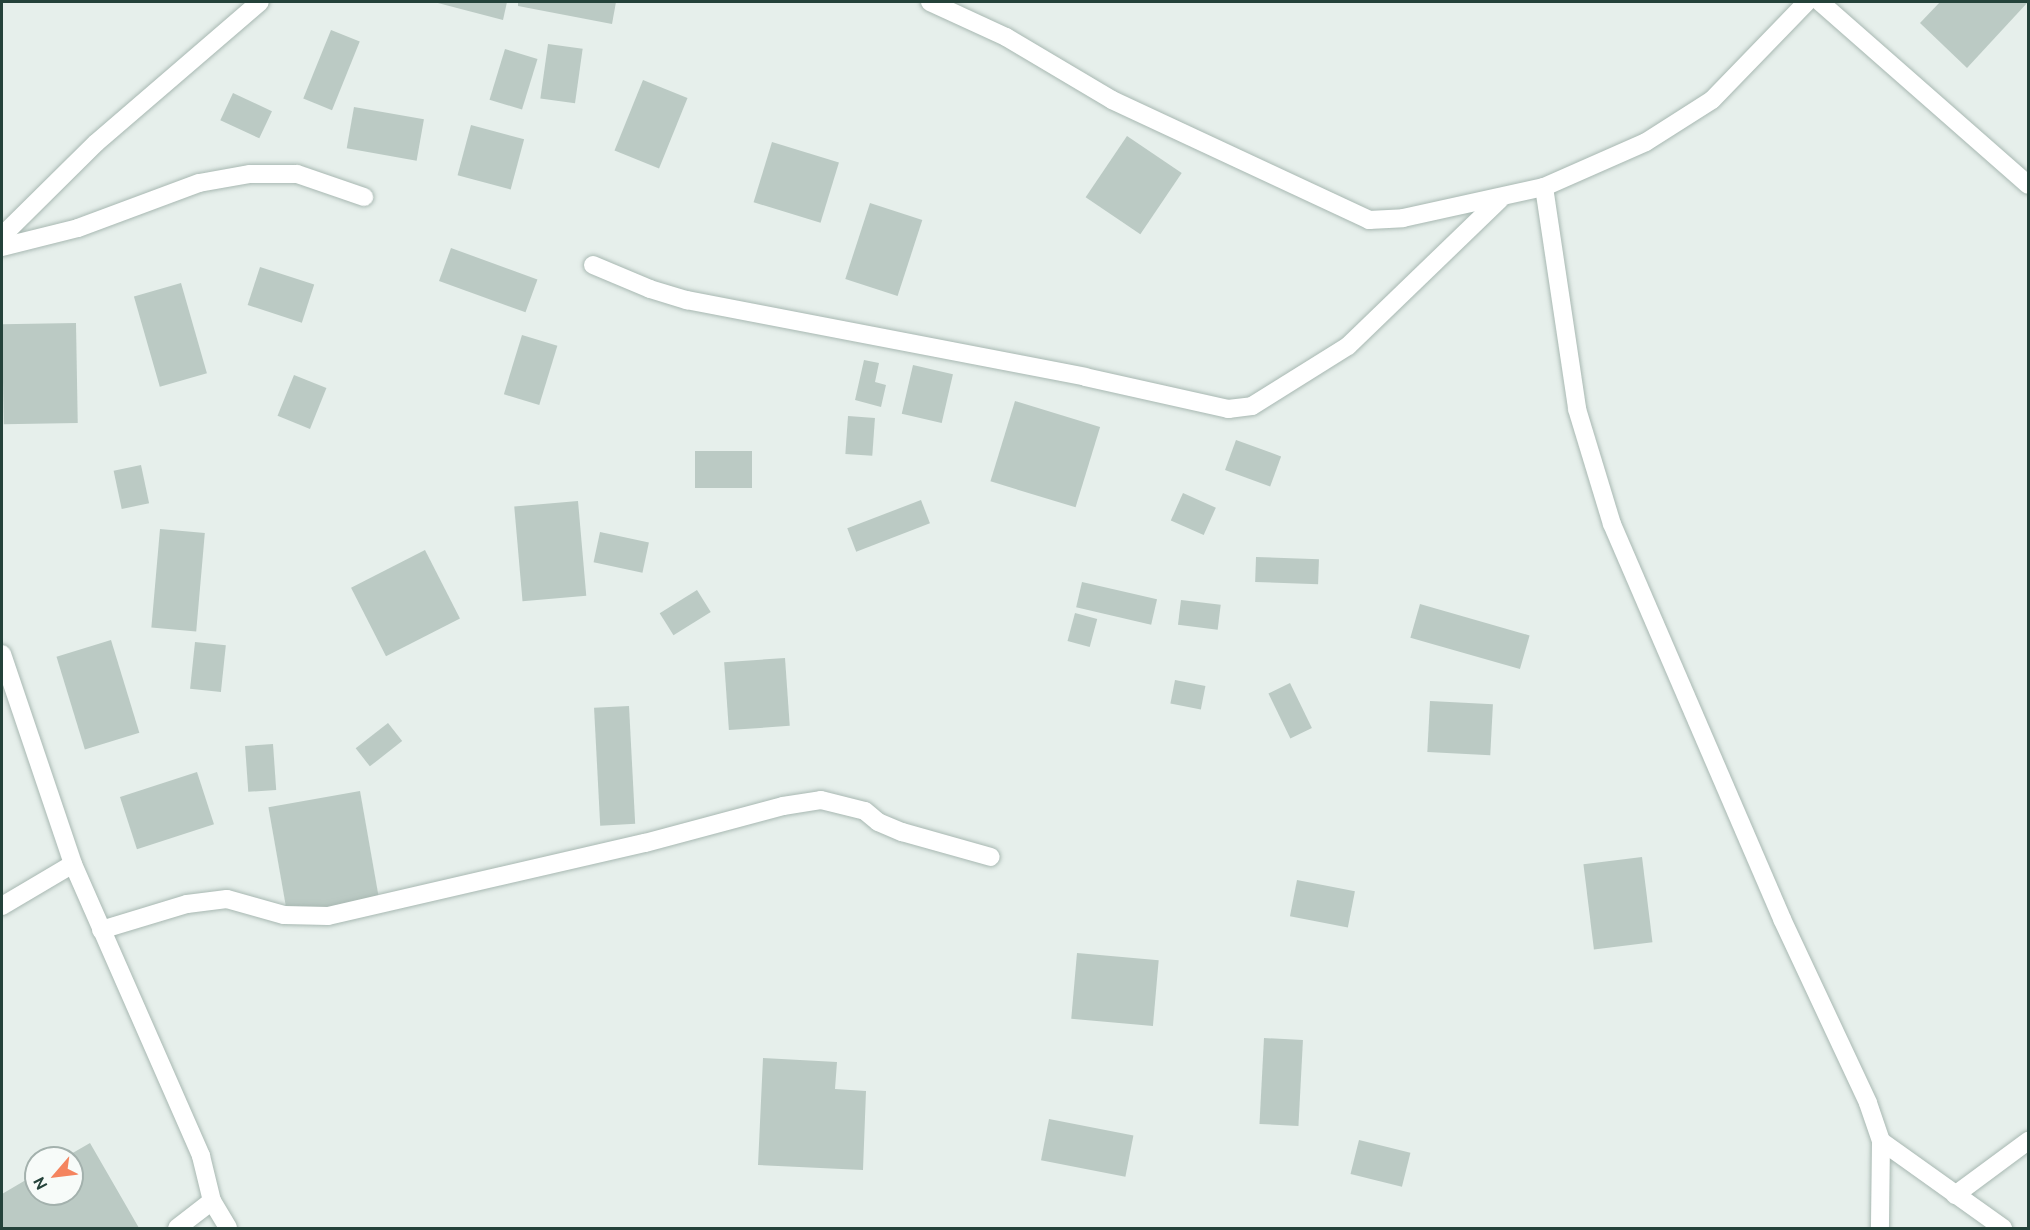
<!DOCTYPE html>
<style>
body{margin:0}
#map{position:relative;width:2030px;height:1230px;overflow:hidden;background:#e6efeb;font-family:Ubuntu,sans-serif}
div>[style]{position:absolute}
.building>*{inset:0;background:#bbcac4;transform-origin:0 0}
.roads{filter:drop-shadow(0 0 2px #a8b8b2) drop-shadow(0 0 2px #a8b8b2)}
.minor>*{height:18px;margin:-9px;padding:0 9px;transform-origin:9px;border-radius:9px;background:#fff}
span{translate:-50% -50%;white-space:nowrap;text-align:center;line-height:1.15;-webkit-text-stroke:4.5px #f7fbf9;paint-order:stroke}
.frame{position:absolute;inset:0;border:3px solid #24423a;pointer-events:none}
.north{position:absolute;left:24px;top:1146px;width:60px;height:60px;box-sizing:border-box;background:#f7fbf9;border:2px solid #a3b1ad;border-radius:50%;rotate:242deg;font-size:16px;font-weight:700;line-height:24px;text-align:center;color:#24423a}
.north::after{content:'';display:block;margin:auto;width:21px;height:27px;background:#f4845f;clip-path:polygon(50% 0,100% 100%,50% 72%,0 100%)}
</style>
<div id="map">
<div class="building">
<i style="clip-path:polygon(434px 2px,507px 2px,503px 20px)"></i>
<i style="clip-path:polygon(518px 2px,616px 2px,612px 24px,518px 6px)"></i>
<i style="clip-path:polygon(1940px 2px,2028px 2px,1967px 68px,1920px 23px)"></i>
<i style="left:331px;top:30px;width:31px;height:74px;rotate:22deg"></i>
<i style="left:548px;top:44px;width:35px;height:55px;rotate:8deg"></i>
<i style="left:505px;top:49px;width:34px;height:53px;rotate:17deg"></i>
<i style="left:643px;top:80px;width:48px;height:76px;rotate:22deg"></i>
<i style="left:233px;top:93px;width:43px;height:30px;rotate:25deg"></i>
<i style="left:354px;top:107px;width:71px;height:42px;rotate:10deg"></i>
<i style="left:471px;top:125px;width:55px;height:52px;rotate:15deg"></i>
<i style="left:1127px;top:136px;width:66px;height:74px;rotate:34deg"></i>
<i style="left:772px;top:142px;width:70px;height:63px;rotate:17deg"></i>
<i style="left:870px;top:203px;width:55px;height:80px;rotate:18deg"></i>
<i style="left:451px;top:248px;width:92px;height:35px;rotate:20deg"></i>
<i style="left:260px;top:267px;width:57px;height:40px;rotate:18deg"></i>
<i style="left:181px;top:283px;width:94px;height:49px;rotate:74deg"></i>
<i style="left:76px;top:323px;width:100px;height:74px;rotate:89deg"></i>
<i style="left:522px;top:335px;width:37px;height:62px;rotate:17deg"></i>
<i style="clip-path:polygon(864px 360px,879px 363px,875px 382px,886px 385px,881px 407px,855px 400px)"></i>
<i style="left:913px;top:365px;width:41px;height:50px;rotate:13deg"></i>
<i style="left:294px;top:375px;width:35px;height:44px;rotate:22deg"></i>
<i style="left:1015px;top:401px;width:89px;height:84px;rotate:17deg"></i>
<i style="left:848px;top:416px;width:27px;height:38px;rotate:4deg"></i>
<i style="left:1236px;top:440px;width:48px;height:32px;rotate:20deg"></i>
<i style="left:695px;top:451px;width:57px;height:37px"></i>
<i style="left:141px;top:465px;width:39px;height:28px;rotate:78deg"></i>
<i style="left:1183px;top:493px;width:36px;height:30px;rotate:24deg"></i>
<i style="left:921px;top:500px;width:25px;height:79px;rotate:69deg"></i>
<i style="left:578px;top:501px;width:95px;height:64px;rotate:85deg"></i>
<i style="left:160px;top:529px;width:45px;height:99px;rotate:5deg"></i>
<i style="left:600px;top:532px;width:50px;height:31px;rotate:12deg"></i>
<i style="left:425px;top:550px;width:77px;height:83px;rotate:63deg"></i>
<i style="left:1256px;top:557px;width:63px;height:25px;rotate:2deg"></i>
<i style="left:1082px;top:582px;width:77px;height:26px;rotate:13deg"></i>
<i style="left:697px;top:590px;width:26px;height:44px;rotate:58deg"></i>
<i style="left:1181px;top:600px;width:40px;height:25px;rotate:7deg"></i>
<i style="left:1420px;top:604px;width:114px;height:35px;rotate:16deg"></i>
<i style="left:1075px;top:613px;width:23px;height:29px;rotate:15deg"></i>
<i style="left:111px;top:640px;width:97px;height:57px;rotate:73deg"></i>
<i style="left:195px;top:642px;width:31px;height:47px;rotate:6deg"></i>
<i style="left:785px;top:658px;width:68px;height:61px;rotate:86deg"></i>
<i style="left:1175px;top:680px;width:31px;height:24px;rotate:11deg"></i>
<i style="left:1290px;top:683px;width:50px;height:24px;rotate:64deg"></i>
<i style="left:1430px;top:701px;width:63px;height:51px;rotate:3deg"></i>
<i style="left:629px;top:706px;width:118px;height:35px;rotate:87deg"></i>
<i style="left:388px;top:723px;width:23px;height:41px;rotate:52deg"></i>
<i style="left:273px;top:744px;width:46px;height:28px;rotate:86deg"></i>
<i style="left:197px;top:772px;width:55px;height:81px;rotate:72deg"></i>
<i style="left:360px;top:791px;width:110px;height:93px;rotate:80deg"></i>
<i style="left:1642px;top:857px;width:86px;height:59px;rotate:83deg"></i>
<i style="left:1297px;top:880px;width:59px;height:37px;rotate:11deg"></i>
<i style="left:1077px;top:953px;width:82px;height:66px;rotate:5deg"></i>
<i style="left:1264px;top:1038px;width:39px;height:86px;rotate:3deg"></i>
<i style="clip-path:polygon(763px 1058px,837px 1062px,835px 1089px,866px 1091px,863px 1170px,758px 1165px)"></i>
<i style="left:1049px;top:1119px;width:86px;height:42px;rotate:11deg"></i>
<i style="left:1359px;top:1140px;width:53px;height:35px;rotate:14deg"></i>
<i style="clip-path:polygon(90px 1143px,139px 1228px,2px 1228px,2px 1194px,36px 1174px,36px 1194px,72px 1194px,72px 1158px,64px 1158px)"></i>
</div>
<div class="roads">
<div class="minor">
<i style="left:930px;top:2px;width:84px;rotate:24.7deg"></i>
<i style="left:1006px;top:37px;width:123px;rotate:30.7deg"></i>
<i style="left:1112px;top:100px;width:284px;rotate:25deg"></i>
<i style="left:1369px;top:220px;width:34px;rotate:-3deg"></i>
<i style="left:1403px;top:218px;width:144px;rotate:-12.4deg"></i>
<i style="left:1544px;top:187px;width:111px;rotate:-23.8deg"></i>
<i style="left:1646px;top:142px;width:78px;rotate:-32.5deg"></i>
<i style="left:1712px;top:100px;width:136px;rotate:-45.9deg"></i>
<i style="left:1820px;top:2px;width:277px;rotate:41.3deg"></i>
<i style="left:1544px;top:187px;width:224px;rotate:81.5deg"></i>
<i style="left:1577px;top:409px;width:120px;rotate:73.1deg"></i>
<i style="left:1612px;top:524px;width:430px;rotate:66.7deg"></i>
<i style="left:1782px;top:919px;width:203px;rotate:64.9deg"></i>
<i style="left:1868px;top:1103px;width:40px;rotate:71.1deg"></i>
<i style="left:1881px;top:1141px;width:87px;rotate:90.7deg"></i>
<i style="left:2px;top:236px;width:132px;rotate:-44.7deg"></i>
<i style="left:96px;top:143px;width:216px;rotate:-40.7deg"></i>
<i style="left:2px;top:247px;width:78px;rotate:-14deg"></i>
<i style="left:78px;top:228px;width:129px;rotate:-20.4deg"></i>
<i style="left:199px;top:183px;width:52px;rotate:-10deg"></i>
<i style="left:250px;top:174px;width:47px"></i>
<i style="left:297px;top:174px;width:71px;rotate:18.9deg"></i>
<i style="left:593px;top:265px;width:62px;rotate:22.8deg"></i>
<i style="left:650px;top:289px;width:39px;rotate:17deg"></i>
<i style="left:687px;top:300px;width:405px;rotate:10.9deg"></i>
<i style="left:1085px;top:377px;width:147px;rotate:12.6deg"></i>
<i style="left:1228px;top:409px;width:24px;rotate:-7deg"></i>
<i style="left:1252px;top:406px;width:113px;rotate:-32deg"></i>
<i style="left:1348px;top:346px;width:211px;rotate:-44deg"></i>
<i style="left:2px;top:654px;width:222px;rotate:71.3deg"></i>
<i style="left:73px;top:864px;width:319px;rotate:66.3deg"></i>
<i style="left:201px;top:1156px;width:46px;rotate:76.3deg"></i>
<i style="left:212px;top:1201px;width:44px;rotate:142.4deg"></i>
<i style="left:2px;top:906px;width:82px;rotate:-30.6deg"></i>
<i style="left:101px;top:930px;width:90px;rotate:-16.8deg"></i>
<i style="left:187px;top:904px;width:40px;rotate:-7.1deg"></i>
<i style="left:227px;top:899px;width:59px;rotate:15.7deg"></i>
<i style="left:284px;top:915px;width:44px;rotate:1.3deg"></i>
<i style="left:328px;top:916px;width:325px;rotate:-13deg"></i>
<i style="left:645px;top:843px;width:143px;rotate:-15deg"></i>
<i style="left:783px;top:806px;width:38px;rotate:-9deg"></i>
<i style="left:821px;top:800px;width:45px;rotate:14deg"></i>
<i style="left:865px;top:811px;width:17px;rotate:40deg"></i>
<i style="left:878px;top:822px;width:26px;rotate:23deg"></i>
<i style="left:902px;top:832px;width:92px;rotate:15.7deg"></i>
<i style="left:1881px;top:1141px;width:150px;rotate:35.5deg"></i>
<i style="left:1955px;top:1195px;width:91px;rotate:-36.5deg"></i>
<i style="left:212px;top:1201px;width:31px;rotate:59deg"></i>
</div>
</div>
<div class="frame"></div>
<div class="north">N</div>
</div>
